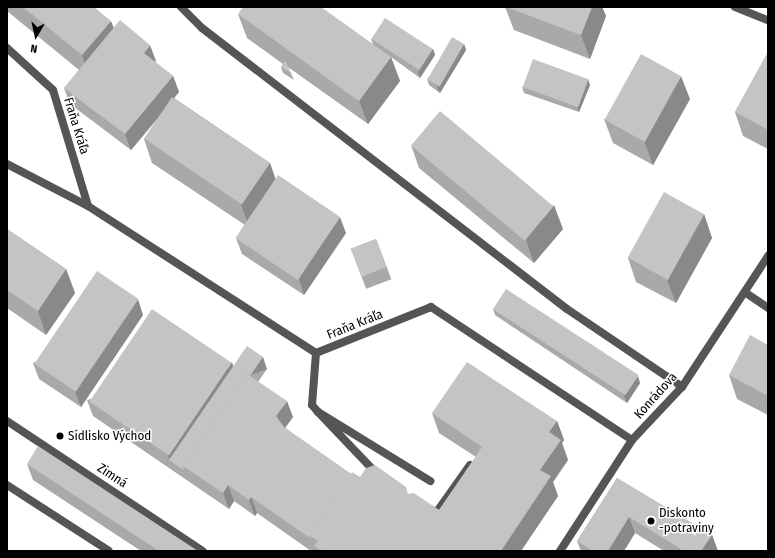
<!DOCTYPE html>
<meta charset="utf-8">
<style>
body{margin:0}
#map{position:relative;width:775px;height:558px;overflow:hidden;background:#fff;font-family:"Fira Sans Condensed",sans-serif}
div>[style]{position:absolute}
.lane>*{height:8px;margin:-4px;padding:0 4px;transform-origin:4px;border-radius:4px;background:#555}
.street>*{height:8px;margin:-4px;padding:0 4px;transform-origin:4px;border-radius:4px;background:#555}
.wall>*{inset:0;background:#a9a9a9;transform-origin:0 0}
.shaded-wall>*{inset:0;background:#898989;transform-origin:0 0}
.building>*{inset:0;background:#c4c4c4;transform-origin:0 0}
.dots>*{width:11px;height:11px;translate:-50% -50%;box-sizing:border-box;border:2px solid #fff;border-radius:50%}
span{translate:-50% -50%;white-space:nowrap;text-align:center;line-height:1.15;-webkit-text-stroke:3px #fff;paint-order:stroke}
.street-label{font-size:13px;color:#000}
.poi-label{font-size:13px;color:#000}
.left{translate:0 -50%;text-align:left}
.frame{position:absolute;inset:0;border:8px solid #000;pointer-events:none}
.north{position:absolute;left:16px;top:16px;width:40px;height:40px;-webkit-text-stroke:3px #fff;paint-order:stroke;rotate:189deg;font-size:11px;font-weight:700;line-height:16px;text-align:center;color:#000}
.north::after{content:'';display:block;margin:auto;width:14px;height:18px;background:#000;clip-path:polygon(50% 0,100% 100%,50% 72%,0 100%)}
</style>
<div id="map">
<div class="lane">
<i style="left:316px;top:353px;width:52px;rotate:94.4deg"></i>
<i style="left:312px;top:405px;width:9px;rotate:49deg"></i>
<i style="left:318px;top:412px;width:132px;rotate:31.6deg"></i>
<i style="left:318px;top:412px;width:86px;rotate:46.4deg"></i>
<i style="left:7px;top:485px;width:121px;rotate:32.9deg"></i>
<i style="left:432px;top:510px;width:5px;rotate:37deg"></i>
<i style="left:436px;top:513px;width:59px;rotate:-54.7deg"></i>
</div>
<div class="street">
<i style="left:181px;top:7px;width:30px;rotate:45deg"></i>
<i style="left:202px;top:28px;width:461px;rotate:37.6deg"></i>
<i style="left:567px;top:309px;width:139px;rotate:34.1deg"></i>
<i style="left:735px;top:7px;width:35px;rotate:22deg"></i>
<i style="left:7px;top:48px;width:62px;rotate:42.4deg"></i>
<i style="left:53px;top:90px;width:121px;rotate:73.2deg"></i>
<i style="left:88px;top:206px;width:91px;rotate:-152.6deg"></i>
<i style="left:88px;top:206px;width:271px;rotate:32.8deg"></i>
<i style="left:316px;top:353px;width:124px;rotate:-21.8deg"></i>
<i style="left:431px;top:307px;width:241px;rotate:33.5deg"></i>
<i style="left:746px;top:293px;width:27px;rotate:34deg"></i>
<i style="left:7px;top:421px;width:235px;rotate:33.6deg"></i>
<i style="left:560px;top:551px;width:132px;rotate:-57deg"></i>
<i style="left:632px;top:440px;width:73px;rotate:-46.7deg"></i>
<i style="left:682px;top:387px;width:157px;rotate:-56.7deg"></i>
</div>
<div class="wall">
<i style="clip-path:polygon(7px 7px,94px 7px,114px 28px,156px 61px,155px 62px,173px 76px,179px 92px,174px 98px,270px 163px,276px 180px,346px 233px,304px 295px,242px 254px,236px 238px,245px 225px,152px 163px,144px 139px,160px 116px,131px 150px,70px 104px,64px 88px,79px 70px,7px 11px)"></i>
<i style="clip-path:polygon(505px 7px,602px 7px,606px 16px,590px 59px,514px 30px)"></i>
<i style="clip-path:polygon(238px 14px,373px 44px,371px 39px,433px 49px,435px 55px,420px 78px,391px 57px,400px 81px,368px 124px,288px 67px,294px 80px,283px 73px,281px 67px,283px 64px,247px 38px)"></i>
<i style="clip-path:polygon(464px 44px,466px 50px,440px 93px,429px 85px,427px 79px)"></i>
<i style="clip-path:polygon(768px 52px,768px 149px,743px 136px,735px 112px)"></i>
<i style="clip-path:polygon(590px 85px,579px 112px,524px 93px,522px 87px)"></i>
<i style="clip-path:polygon(690px 99px,653px 165px,613px 143px,604px 119px)"></i>
<i style="clip-path:polygon(411px 145px,563px 229px,534px 263px,419px 168px)"></i>
<i style="clip-path:polygon(704px 214px,712px 238px,676px 303px,636px 282px,628px 258px)"></i>
<i style="clip-path:polygon(7px 229px,66px 269px,75px 293px,46px 335px,7px 308px)"></i>
<i style="left:376px;top:239px;width:43px;height:27px;rotate:69deg"></i>
<i style="clip-path:polygon(493px 309px,640px 383px,627px 403px,495px 315px)"></i>
<i style="clip-path:polygon(143px 315px,81px 407px,39px 379px,33px 363px)"></i>
<i style="clip-path:polygon(768px 345px,768px 415px,737px 399px,729px 375px)"></i>
<i style="clip-path:polygon(233px 367px,267px 369px,258px 382px,293px 417px,285px 428px,351px 474px,409px 494px,439px 510px,476px 457px,439px 433px,432px 413px,557px 421px,564px 440px,562px 443px,568px 460px,553px 482px,558px 496px,521px 551px,311px 551px,257px 513px,255px 516px,234px 501px,229px 509px,93px 416px,87px 400px)"></i>
<i style="clip-path:polygon(27px 464px,198px 551px,141px 551px,33px 480px)"></i>
<i style="clip-path:polygon(617px 478px,712px 535px,718px 551px,664px 551px,635px 533px,624px 551px,581px 551px,577px 541px)"></i>
</div>
<div class="shaded-wall">
<i style="clip-path:polygon(592px 7px,602px 7px,606px 16px,590px 59px,581px 35px)"></i>
<i style="clip-path:polygon(111px 21px,120px 44px,90px 79px,82px 55px)"></i>
<i style="clip-path:polygon(464px 44px,466px 50px,440px 93px,437px 87px)"></i>
<i style="clip-path:polygon(150px 45px,156px 61px,149px 69px,144px 53px)"></i>
<i style="clip-path:polygon(433px 49px,435px 55px,420px 78px,418px 72px)"></i>
<i style="clip-path:polygon(391px 57px,400px 81px,368px 124px,359px 101px)"></i>
<i style="clip-path:polygon(173px 76px,179px 92px,131px 150px,125px 134px)"></i>
<i style="clip-path:polygon(681px 76px,690px 99px,653px 165px,644px 141px)"></i>
<i style="clip-path:polygon(588px 79px,590px 85px,579px 112px,577px 106px)"></i>
<i style="clip-path:polygon(270px 163px,278px 187px,250px 229px,241px 205px)"></i>
<i style="clip-path:polygon(554px 205px,563px 229px,534px 263px,526px 240px)"></i>
<i style="clip-path:polygon(704px 214px,712px 238px,676px 303px,667px 280px)"></i>
<i style="clip-path:polygon(340px 217px,346px 233px,304px 295px,299px 279px)"></i>
<i style="clip-path:polygon(66px 269px,75px 293px,46px 335px,38px 311px)"></i>
<i style="clip-path:polygon(138px 299px,143px 315px,81px 407px,75px 391px)"></i>
<i style="left:263px;top:357px;width:13px;height:135px;rotate:72deg"></i>
<i style="clip-path:polygon(232px 362px,237px 378px,169px 460px,168px 455px)"></i>
<i style="clip-path:polygon(638px 376px,640px 383px,627px 403px,624px 396px)"></i>
<i style="clip-path:polygon(287px 401px,293px 417px,282px 432px,276px 416px)"></i>
<i style="clip-path:polygon(557px 421px,564px 440px,562px 443px,568px 460px,553px 482px,558px 496px,521px 551px,501px 551px,540px 470px,549px 432px)"></i>
<i style="clip-path:polygon(228px 485px,234px 501px,229px 509px,223px 493px)"></i>
<i style="clip-path:polygon(251px 497px,257px 513px,255px 516px,249px 500px)"></i>
<i style="clip-path:polygon(629px 517px,635px 533px,624px 551px,608px 551px)"></i>
<i style="clip-path:polygon(712px 535px,718px 551px,701px 551px)"></i>
</div>
<div class="building">
<i style="clip-path:polygon(23px 7px,94px 7px,111px 21px,82px 55px)"></i>
<i style="clip-path:polygon(243px 7px,321px 7px,391px 57px,359px 101px,238px 14px)"></i>
<i style="clip-path:polygon(506px 7px,592px 7px,581px 35px)"></i>
<i style="left:385px;top:18px;width:57px;height:25px;rotate:33deg"></i>
<i style="clip-path:polygon(120px 20px,150px 45px,144px 53px,173px 76px,125px 134px,64px 88px)"></i>
<i style="left:452px;top:37px;width:14px;height:49px;rotate:30deg"></i>
<i style="clip-path:polygon(768px 52px,768px 130px,735px 112px)"></i>
<i style="left:641px;top:54px;width:46px;height:75px;rotate:29deg"></i>
<i style="left:533px;top:59px;width:59px;height:30px;rotate:20deg"></i>
<i style="clip-path:polygon(285px 61px,292px 74px,281px 67px)"></i>
<i style="left:172px;top:97px;width:118px;height:50px;rotate:34deg"></i>
<i style="left:440px;top:111px;width:148px;height:45px;rotate:40deg"></i>
<i style="left:278px;top:175px;width:75px;height:76px;rotate:34deg"></i>
<i style="left:664px;top:192px;width:46px;height:75px;rotate:29deg"></i>
<i style="clip-path:polygon(7px 229px,66px 269px,38px 311px,7px 290px)"></i>
<i style="left:376px;top:239px;width:30px;height:27px;rotate:69deg"></i>
<i style="left:97px;top:271px;width:50px;height:112px;rotate:34deg"></i>
<i style="left:506px;top:289px;width:158px;height:24px;rotate:33deg"></i>
<i style="left:152px;top:309px;width:96px;height:112px;rotate:34deg"></i>
<i style="clip-path:polygon(750px 335px,768px 345px,768px 396px,729px 375px)"></i>
<i style="clip-path:polygon(247px 346px,263px 357px,250px 376px,247px 374px,183px 466px,184px 470px,169px 460px)"></i>
<i style="clip-path:polygon(467px 362px,557px 421px,549px 432px,561px 440px,540px 470px,551px 476px,501px 551px,322px 551px,314px 546px,318px 541px,309px 535px,352px 472px,360px 477px,366px 468px,375px 465px,406px 487px,408px 494px,414px 493px,439px 510px,482px 447px,432px 413px)"></i>
<i style="clip-path:polygon(247px 374px,287px 401px,276px 416px,284px 427px,351px 474px,309px 535px,310px 538px,251px 497px,249px 500px,228px 485px,223px 493px,183px 466px)"></i>
<i style="clip-path:polygon(38px 446px,198px 551px,159px 551px,27px 464px)"></i>
<i style="clip-path:polygon(617px 478px,712px 535px,701px 551px,679px 551px,681px 549px,629px 517px,608px 551px,593px 551px,577px 541px)"></i>
</div>
<div class="dots">
<i style="left:60px;top:436px;background:#000"></i>
<i style="left:651px;top:521px;background:#000"></i>
</div>
<div class="street-label">
<span style="left:76px;top:126px;rotate:73deg">Fraňa Kráľa</span>
<span style="left:355px;top:325px;rotate:-22deg">Fraňa Kráľa</span>
<span style="left:656px;top:396px;rotate:-48deg">Konrádova</span>
<span style="left:112px;top:476px;rotate:33deg">Zimná</span>
</div>
<div class="poi-label">
<span class="left" style="left:68px;top:436px">Sídlisko Východ</span>
<span class="left" style="left:659px;top:521px">Diskonto<br>-potraviny</span>
</div>
<div class="frame"></div>
<div class="north">N</div>
</div>
